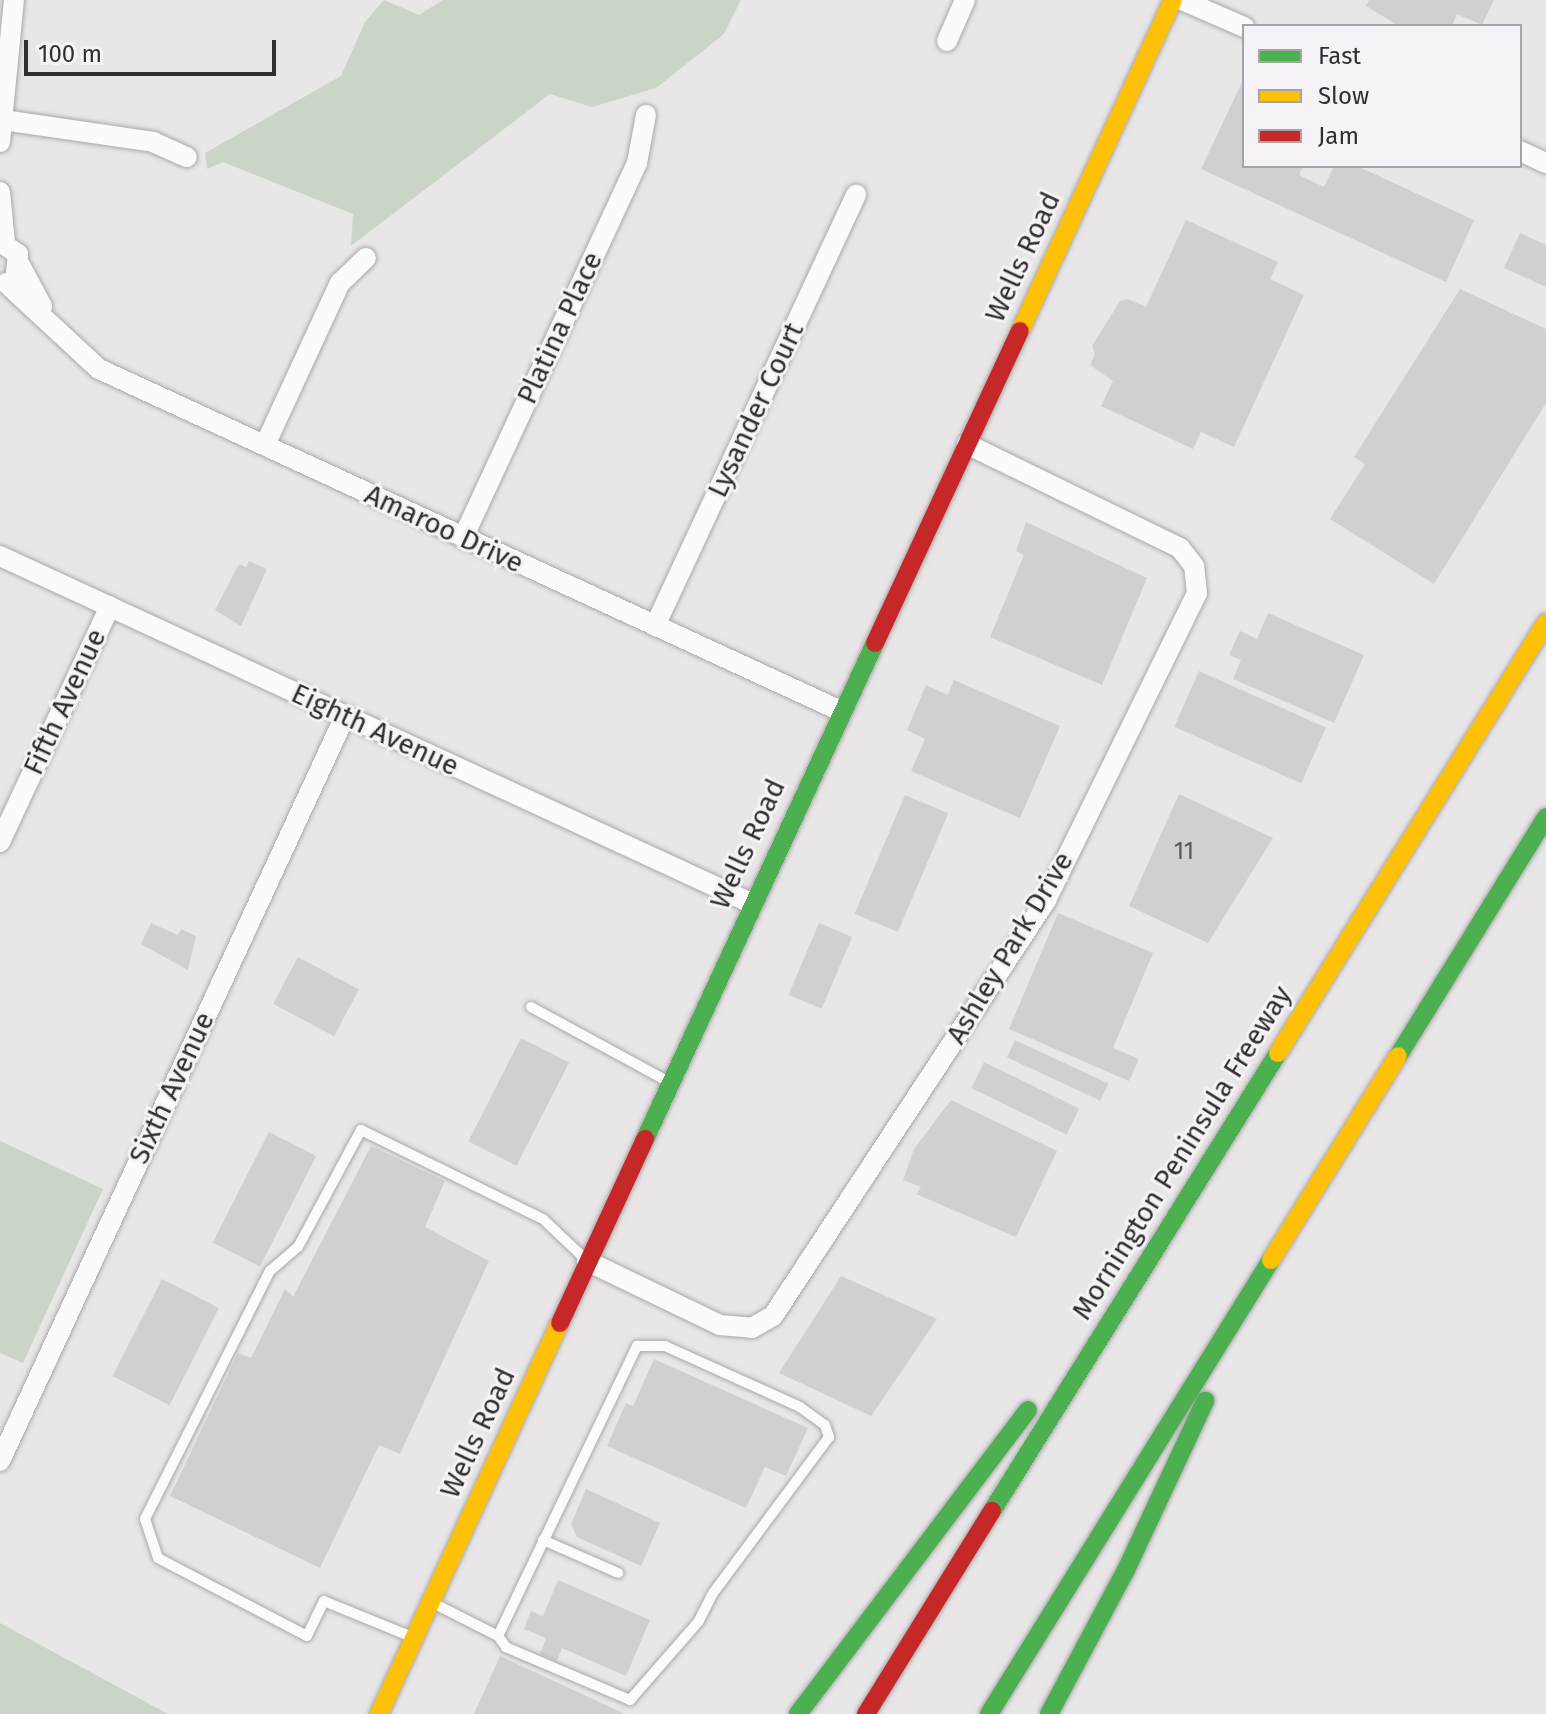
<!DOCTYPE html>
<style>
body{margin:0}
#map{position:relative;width:1546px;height:1714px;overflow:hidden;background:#e9e6e8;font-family:"Fira Sans",sans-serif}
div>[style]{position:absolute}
.green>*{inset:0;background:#cad5c7}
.building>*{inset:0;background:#d1cfd1;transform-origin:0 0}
.roads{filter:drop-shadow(0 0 2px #aaa8aa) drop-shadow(0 0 2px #aaa8aa)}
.lane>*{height:10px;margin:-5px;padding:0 5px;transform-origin:5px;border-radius:5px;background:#fcfbfc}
.street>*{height:20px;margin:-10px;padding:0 10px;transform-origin:10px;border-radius:10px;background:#fcfbfc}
.fast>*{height:18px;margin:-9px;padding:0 9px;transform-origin:9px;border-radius:9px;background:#4caf50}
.slow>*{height:18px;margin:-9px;padding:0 9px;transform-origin:9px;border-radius:9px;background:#ffc107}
.jam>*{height:18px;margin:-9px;padding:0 9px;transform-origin:9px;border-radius:9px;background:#c62828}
span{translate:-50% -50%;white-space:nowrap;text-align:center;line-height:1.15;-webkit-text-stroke:6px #f7f2f7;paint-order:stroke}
.number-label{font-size:24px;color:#585658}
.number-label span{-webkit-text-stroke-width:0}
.street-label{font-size:28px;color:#302e30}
.legend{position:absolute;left:1242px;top:24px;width:280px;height:144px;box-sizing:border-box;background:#f7f2f7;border:2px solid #a7a4a7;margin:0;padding:10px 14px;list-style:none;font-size:24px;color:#302e30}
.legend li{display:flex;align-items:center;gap:16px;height:40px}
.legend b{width:40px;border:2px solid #a7a4a7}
.scale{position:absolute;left:24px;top:40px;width:252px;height:36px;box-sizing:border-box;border:4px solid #302e30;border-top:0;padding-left:10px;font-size:24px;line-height:28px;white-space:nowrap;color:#302e30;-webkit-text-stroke:6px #f7f2f7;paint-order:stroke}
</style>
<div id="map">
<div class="green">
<i style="clip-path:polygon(384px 0,419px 15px,443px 0,741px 0,724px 34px,656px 88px,592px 107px,550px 94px,351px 246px,353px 214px,223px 162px,207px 169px,205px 153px,341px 76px,365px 22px)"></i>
<i style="clip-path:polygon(0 1141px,103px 1189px,23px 1363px,0 1353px)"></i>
<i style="clip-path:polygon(0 1623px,168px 1714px,0 1714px)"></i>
</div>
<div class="building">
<i style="clip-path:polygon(1369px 0,1494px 0,1482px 25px,1457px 14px,1452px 26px,1399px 26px,1366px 6px)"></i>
<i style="clip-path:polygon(1244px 78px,1244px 166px,1303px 166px,1299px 175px,1324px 187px,1334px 166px,1357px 166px,1474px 220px,1446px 282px,1201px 169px)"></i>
<i style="clip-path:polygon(1186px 220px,1278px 262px,1270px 279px,1304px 295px,1234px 447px,1201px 432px,1193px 449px,1101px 406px,1113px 381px,1090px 365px,1095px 354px,1092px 346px,1120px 301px,1128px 299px,1146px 307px)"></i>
<i style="clip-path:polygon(1520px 233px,1546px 245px,1546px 287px,1504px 268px)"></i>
<i style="clip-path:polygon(1460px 289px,1546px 329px,1546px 403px,1434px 584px,1330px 519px,1365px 464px,1354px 457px)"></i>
<i style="clip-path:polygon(1026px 522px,1147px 578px,1102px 685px,990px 637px,1024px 555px,1016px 551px)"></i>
<i style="clip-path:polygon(249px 561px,267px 569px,241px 626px,215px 610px,239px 564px,246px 567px)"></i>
<i style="clip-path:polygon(1268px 613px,1364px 655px,1334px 723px,1233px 679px,1241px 660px,1229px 655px,1240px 631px,1257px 639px)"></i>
<i style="left:1199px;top:671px;width:139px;height:61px;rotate:24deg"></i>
<i style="clip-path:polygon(954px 680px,1060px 726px,1020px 818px,911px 771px,925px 739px,907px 730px,926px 685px,948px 695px)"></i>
<i style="clip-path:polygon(1179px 794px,1273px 838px,1208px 943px,1129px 906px)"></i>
<i style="left:905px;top:795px;width:47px;height:129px;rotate:23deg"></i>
<i style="clip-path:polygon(1058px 913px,1153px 953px,1113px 1048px,1139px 1059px,1129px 1081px,1009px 1029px)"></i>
<i style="clip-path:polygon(151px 923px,178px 935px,181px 929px,196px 936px,188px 970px,141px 944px)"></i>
<i style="left:819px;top:923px;width:36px;height:78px;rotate:23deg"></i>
<i style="left:298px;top:957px;width:69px;height:53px;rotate:28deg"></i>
<i style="left:521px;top:1038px;width:54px;height:116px;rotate:27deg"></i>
<i style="left:1015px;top:1040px;width:103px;height:19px;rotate:25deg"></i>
<i style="left:984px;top:1062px;width:106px;height:29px;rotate:26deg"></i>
<i style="clip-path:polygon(951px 1100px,1057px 1151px,1016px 1237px,916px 1194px,921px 1187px,903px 1180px,914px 1149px)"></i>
<i style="left:269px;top:1132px;width:53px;height:124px;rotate:27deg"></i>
<i style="clip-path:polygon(371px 1146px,445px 1181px,425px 1227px,489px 1261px,400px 1454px,379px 1445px,320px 1568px,170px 1496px,238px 1353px,251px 1358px,285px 1289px,293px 1297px)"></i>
<i style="clip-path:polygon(841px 1276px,937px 1319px,871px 1416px,779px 1373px)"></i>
<i style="left:162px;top:1279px;width:64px;height:109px;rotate:27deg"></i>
<i style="clip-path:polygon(654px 1359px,808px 1428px,786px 1476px,765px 1467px,746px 1508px,607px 1446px,626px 1403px,633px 1406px)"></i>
<i style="clip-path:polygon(586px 1489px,660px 1523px,641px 1566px,577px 1537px,571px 1524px)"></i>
<i style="clip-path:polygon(558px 1580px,650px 1620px,626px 1676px,562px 1648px,557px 1661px,540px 1654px,546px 1638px,524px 1629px,531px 1611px,543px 1616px)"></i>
<i style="clip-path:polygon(500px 1656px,625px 1714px,474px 1714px)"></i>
</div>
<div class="roads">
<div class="lane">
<i style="left:531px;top:1007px;width:157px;rotate:28.5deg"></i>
<i style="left:543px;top:1540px;width:82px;rotate:23.7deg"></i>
<i style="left:433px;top:1603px;width:73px;rotate:26.9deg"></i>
<i style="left:498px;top:1636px;width:322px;rotate:-64.4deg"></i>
<i style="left:637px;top:1346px;width:28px"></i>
<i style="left:665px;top:1346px;width:148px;rotate:24.3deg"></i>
<i style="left:800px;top:1407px;width:31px;rotate:36deg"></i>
<i style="left:825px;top:1425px;width:13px;rotate:72deg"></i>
<i style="left:829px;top:1437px;width:194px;rotate:126.6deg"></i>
<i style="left:713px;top:1593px;width:31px;rotate:117deg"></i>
<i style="left:699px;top:1621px;width:105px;rotate:131.1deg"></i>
<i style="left:630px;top:1700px;width:135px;rotate:-156.9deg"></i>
<i style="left:506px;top:1647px;width:14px;rotate:-126deg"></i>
<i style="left:412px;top:1637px;width:95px;rotate:-157.8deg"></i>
<i style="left:324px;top:1601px;width:39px;rotate:116deg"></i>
<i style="left:307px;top:1636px;width:168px;rotate:-152.4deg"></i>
<i style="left:158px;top:1558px;width:41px;rotate:-108.4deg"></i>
<i style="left:145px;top:1519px;width:278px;rotate:-63.3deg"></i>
<i style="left:270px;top:1271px;width:37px;rotate:-41deg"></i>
<i style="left:298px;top:1247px;width:133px;rotate:-61.7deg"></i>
<i style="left:361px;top:1130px;width:203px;rotate:26.1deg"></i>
<i style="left:543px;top:1219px;width:59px;rotate:43.6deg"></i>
</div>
<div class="street">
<i style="left:1182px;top:0;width:68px;rotate:23.5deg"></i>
<i style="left:947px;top:41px;width:45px;rotate:-66.3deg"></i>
<i style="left:3px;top:120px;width:152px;rotate:8.3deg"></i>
<i style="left:153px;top:142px;width:37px;rotate:24deg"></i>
<i style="left:0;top:142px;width:143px;rotate:-84.4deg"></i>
<i style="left:1520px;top:151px;width:29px;rotate:25deg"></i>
<i style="left:0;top:192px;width:51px;rotate:84.4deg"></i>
<i style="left:0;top:242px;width:22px;rotate:34deg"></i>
<i style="left:18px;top:254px;width:20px;rotate:96deg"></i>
<i style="left:20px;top:265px;width:47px;rotate:61.8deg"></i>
<i style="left:6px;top:283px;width:127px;rotate:42.8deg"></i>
<i style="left:99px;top:369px;width:817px;rotate:24.75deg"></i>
<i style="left:265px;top:445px;width:179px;rotate:-65.2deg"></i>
<i style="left:340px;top:283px;width:36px;rotate:-44deg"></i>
<i style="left:463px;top:538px;width:413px;rotate:-65.1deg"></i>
<i style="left:637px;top:163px;width:49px;rotate:-79.4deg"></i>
<i style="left:0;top:556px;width:827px;rotate:24.8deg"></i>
<i style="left:655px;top:626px;width:476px;rotate:-65deg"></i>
<i style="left:0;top:842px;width:260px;rotate:-65deg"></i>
<i style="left:587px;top:1261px;width:148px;rotate:25.7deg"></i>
<i style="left:720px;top:1325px;width:32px;rotate:5deg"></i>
<i style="left:752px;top:1328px;width:24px;rotate:-30deg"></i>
<i style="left:773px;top:1316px;width:498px;rotate:-56.7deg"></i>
<i style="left:1046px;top:900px;width:342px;rotate:-63.8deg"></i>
<i style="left:1197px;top:593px;width:27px;rotate:-96deg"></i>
<i style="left:1194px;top:566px;width:23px;rotate:-128deg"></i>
<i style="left:1180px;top:548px;width:237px;rotate:-154deg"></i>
<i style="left:0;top:1461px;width:821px;rotate:-65.15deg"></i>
</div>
<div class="fast">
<i style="left:1398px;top:1056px;width:281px;rotate:-58.2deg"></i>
<i style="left:645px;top:1139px;width:547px;rotate:-65.12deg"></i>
<i style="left:992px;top:1511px;width:540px;rotate:-58.02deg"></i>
<i style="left:798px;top:1714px;width:381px;rotate:-52.9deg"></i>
<i style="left:989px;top:1714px;width:534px;rotate:-58.15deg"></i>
<i style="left:1049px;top:1714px;width:163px;rotate:-61.9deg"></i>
<i style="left:1126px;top:1570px;width:187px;rotate:-64.9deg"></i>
</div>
<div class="slow">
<i style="left:1020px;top:331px;width:365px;rotate:-65.2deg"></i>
<i style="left:1278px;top:1053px;width:507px;rotate:-58.07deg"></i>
<i style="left:1271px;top:1260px;width:240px;rotate:-58.1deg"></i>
<i style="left:379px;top:1714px;width:431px;rotate:-65.2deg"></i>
</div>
<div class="jam">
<i style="left:875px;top:643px;width:344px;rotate:-65.1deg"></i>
<i style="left:560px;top:1323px;width:203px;rotate:-65.2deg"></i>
<i style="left:866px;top:1714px;width:239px;rotate:-58.2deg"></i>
</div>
</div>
<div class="number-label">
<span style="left:1184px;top:852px">11</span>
</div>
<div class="street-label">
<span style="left:1023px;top:257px;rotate:-65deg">Wells Road</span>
<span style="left:560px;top:328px;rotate:-65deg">Platina Place</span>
<span style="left:756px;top:410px;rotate:-65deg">Lysander Court</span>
<span style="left:444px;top:529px;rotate:25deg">Amaroo Drive</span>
<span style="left:65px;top:702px;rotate:-65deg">Fifth Avenue</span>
<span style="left:375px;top:730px;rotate:25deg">Eighth Avenue</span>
<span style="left:748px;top:844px;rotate:-65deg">Wells Road</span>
<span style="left:1010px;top:948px;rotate:-59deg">Ashley Park Drive</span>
<span style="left:172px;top:1088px;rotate:-65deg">Sixth Avenue</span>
<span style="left:1182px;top:1153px;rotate:-58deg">Mornington Peninsula Freeway</span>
<span style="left:478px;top:1433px;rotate:-65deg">Wells Road</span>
</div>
<ul class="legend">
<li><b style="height:10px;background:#4caf50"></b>Fast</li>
<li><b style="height:10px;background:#ffc107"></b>Slow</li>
<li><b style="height:10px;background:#c62828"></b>Jam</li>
</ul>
<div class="scale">100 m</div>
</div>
